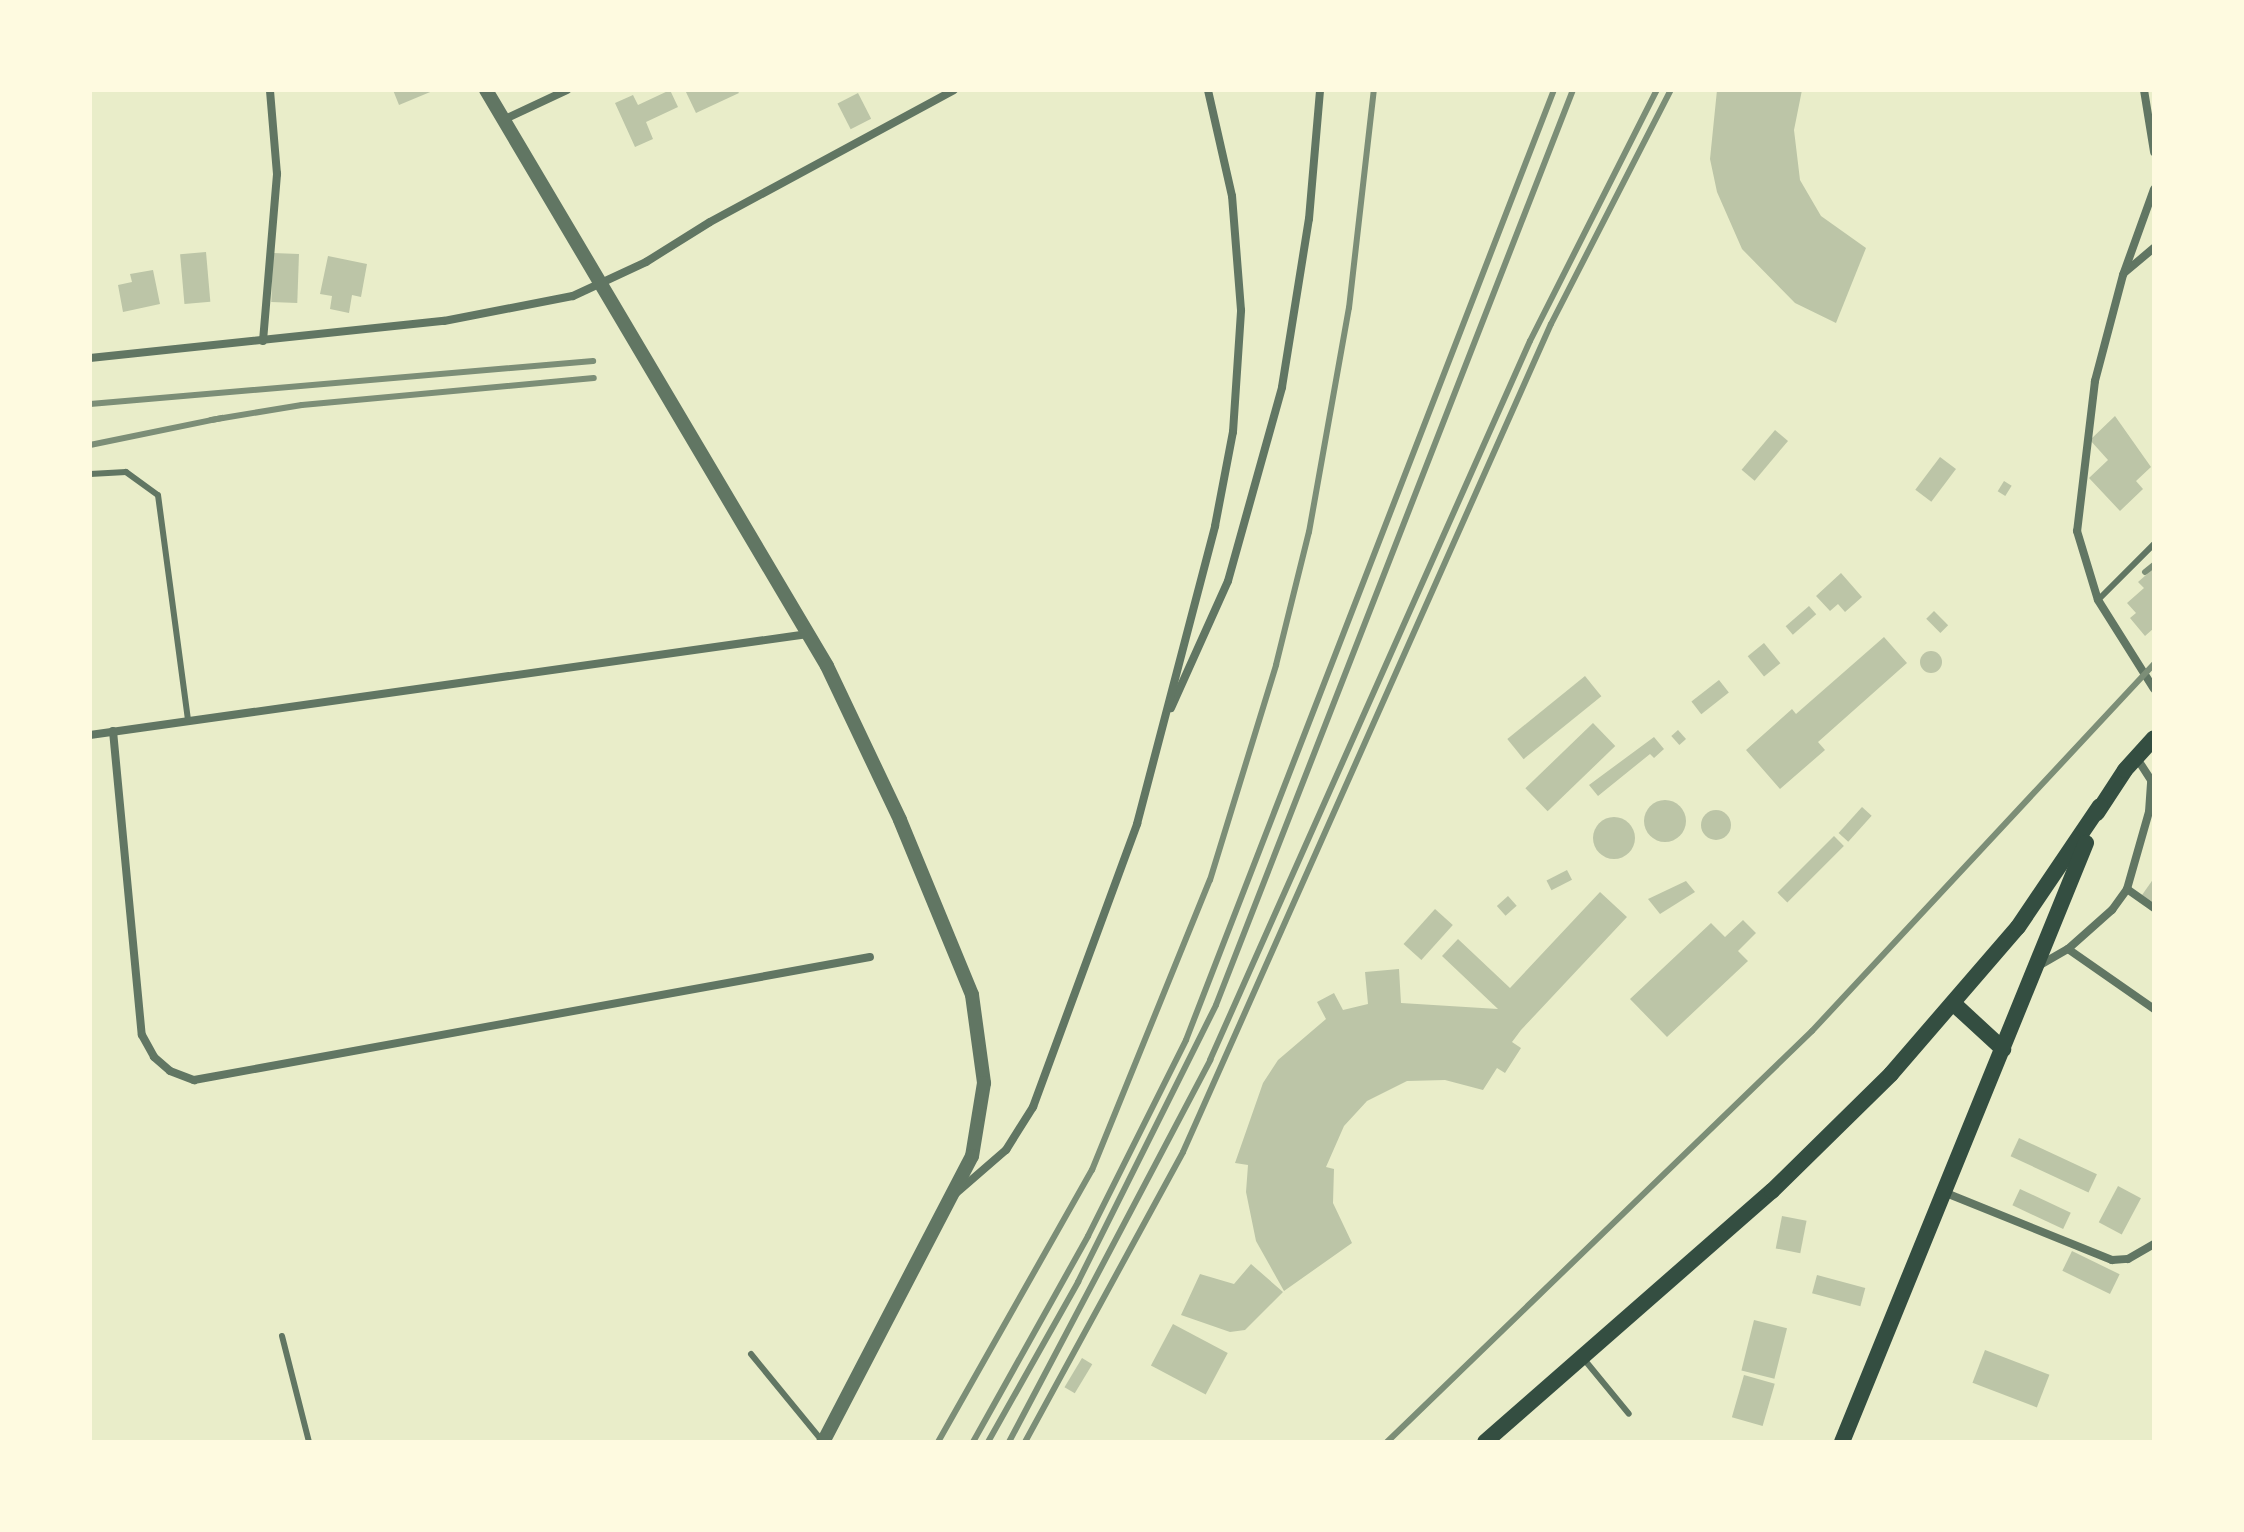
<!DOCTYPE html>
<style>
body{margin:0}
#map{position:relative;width:2244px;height:1532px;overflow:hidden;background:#e9edc9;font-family:Rubik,sans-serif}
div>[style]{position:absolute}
.building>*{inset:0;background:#bcc5a7;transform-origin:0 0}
.round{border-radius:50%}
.service>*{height:6px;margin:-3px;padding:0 3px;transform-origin:3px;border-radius:3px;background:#617663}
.minor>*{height:8px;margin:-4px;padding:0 4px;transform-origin:4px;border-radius:4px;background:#617663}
.tertiary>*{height:14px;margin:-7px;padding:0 7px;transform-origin:7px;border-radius:7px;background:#617663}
.secondary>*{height:16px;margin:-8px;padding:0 8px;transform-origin:8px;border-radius:8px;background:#344e41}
.rail>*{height:6px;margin:-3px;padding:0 3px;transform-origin:3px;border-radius:3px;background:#7c8e77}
span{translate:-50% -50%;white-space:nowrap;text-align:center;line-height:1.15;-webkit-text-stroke:6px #fefae0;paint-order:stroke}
.frame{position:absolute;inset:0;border:92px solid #fefae0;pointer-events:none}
</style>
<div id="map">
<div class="building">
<i style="clip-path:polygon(393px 90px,435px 90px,399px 105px)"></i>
<i style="clip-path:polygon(670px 90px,678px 107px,646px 122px,653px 139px,635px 147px,615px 103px,633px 95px,638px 105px)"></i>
<i style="clip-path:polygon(685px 90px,737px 90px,739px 93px,696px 113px)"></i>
<i style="clip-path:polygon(1717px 90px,1802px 90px,1794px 130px,1800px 180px,1821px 216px,1866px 248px,1836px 323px,1795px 303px,1742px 249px,1717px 192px,1710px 159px)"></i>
<i style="left:858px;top:93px;width:29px;height:23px;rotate:63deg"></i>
<i style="left:206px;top:252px;width:50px;height:26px;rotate:85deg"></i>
<i style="left:273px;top:253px;width:26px;height:49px;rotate:2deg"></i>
<i style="clip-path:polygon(328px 256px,367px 264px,361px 297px,352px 295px,349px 313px,330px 309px,332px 296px,320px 294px)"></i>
<i style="clip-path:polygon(153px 270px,160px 304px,123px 312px,118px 285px,132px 282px,130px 274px)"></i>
<i style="clip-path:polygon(2115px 416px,2151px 467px,2136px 481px,2143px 489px,2120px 511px,2089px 478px,2108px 460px,2090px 440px)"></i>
<i style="left:1775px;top:430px;width:17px;height:52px;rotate:40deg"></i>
<i style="left:1940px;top:457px;width:20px;height:41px;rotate:37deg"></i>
<i style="left:2004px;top:481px;width:9px;height:12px;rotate:32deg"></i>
<i style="clip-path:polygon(2154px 568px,2154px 628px,2145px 636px,2130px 618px,2136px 613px,2127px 603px,2144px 588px,2138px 582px)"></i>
<i style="clip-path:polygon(1841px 573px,1862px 597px,1845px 612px,1838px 604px,1830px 611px,1816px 596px)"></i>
<i style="left:1809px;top:606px;width:11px;height:31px;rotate:49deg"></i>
<i style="left:1934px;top:611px;width:20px;height:11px;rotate:45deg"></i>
<i style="clip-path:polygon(1884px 637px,1907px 663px,1818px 742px,1825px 750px,1780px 789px,1746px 750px,1792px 709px,1796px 714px)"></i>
<i style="left:1764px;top:643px;width:26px;height:21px;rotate:51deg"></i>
<i class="round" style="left:1920px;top:651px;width:22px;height:22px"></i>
<i style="left:1585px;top:676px;width:26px;height:100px;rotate:51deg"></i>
<i style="left:1719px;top:680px;width:16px;height:35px;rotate:52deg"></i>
<i style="left:1593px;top:723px;width:32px;height:94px;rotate:46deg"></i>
<i style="left:1678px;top:730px;width:12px;height:9px;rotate:48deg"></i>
<i style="clip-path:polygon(1654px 737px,1664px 749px,1654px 758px,1650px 754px,1598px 796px,1589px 785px)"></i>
<i class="round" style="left:1644px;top:800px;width:42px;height:42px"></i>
<i style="left:1862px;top:807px;width:13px;height:35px;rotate:42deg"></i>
<i class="round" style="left:1701px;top:810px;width:30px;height:30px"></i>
<i class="round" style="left:1593px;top:817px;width:42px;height:42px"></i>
<i style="left:1834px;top:836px;width:14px;height:80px;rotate:45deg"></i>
<i style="left:1567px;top:870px;width:11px;height:23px;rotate:63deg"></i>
<i style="clip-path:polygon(2154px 878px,2154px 903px,2142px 895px)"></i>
<i style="clip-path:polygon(1686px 881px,1695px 892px,1660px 914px,1648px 899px)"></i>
<i style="clip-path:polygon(1600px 892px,1627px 917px,1521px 1030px,1512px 1042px,1521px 1048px,1505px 1073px,1497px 1068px,1483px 1090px,1445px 1080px,1407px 1081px,1367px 1101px,1344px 1126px,1326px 1167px,1334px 1169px,1333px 1203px,1352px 1243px,1284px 1291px,1256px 1241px,1246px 1192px,1248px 1165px,1235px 1163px,1263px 1083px,1278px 1060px,1326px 1019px,1317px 1002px,1334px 993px,1343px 1010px,1368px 1004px,1365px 972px,1399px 969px,1401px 1003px,1498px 1009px,1442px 956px,1458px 939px,1510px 988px)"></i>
<i style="left:1508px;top:896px;width:13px;height:15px;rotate:48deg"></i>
<i style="left:1435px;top:909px;width:24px;height:47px;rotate:42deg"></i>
<i style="clip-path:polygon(1743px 920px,1756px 933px,1738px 951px,1748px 961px,1667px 1037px,1630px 999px,1711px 923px,1725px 937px)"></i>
<i style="left:2019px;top:1138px;width:86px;height:20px;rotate:25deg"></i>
<i style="left:2118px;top:1186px;width:26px;height:41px;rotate:28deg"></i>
<i style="left:2020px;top:1189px;width:56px;height:18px;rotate:25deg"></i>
<i style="left:1782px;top:1216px;width:25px;height:33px;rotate:11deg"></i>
<i style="left:2072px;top:1251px;width:53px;height:22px;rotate:26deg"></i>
<i style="clip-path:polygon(1251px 1264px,1283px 1292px,1245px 1330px,1230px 1332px,1181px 1315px,1200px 1274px,1234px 1284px)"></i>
<i style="left:1817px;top:1275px;width:50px;height:19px;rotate:15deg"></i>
<i style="left:1754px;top:1320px;width:34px;height:52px;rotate:14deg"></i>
<i style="left:1173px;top:1324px;width:62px;height:47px;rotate:28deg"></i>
<i style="left:1985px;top:1350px;width:69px;height:35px;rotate:21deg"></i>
<i style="left:1082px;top:1358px;width:12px;height:34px;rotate:31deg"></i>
<i style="left:1744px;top:1375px;width:32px;height:44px;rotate:16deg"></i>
</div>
<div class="service">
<i style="left:90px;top:474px;width:36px;rotate:-3deg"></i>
<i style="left:126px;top:472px;width:39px;rotate:36deg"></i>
<i style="left:158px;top:495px;width:228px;rotate:82.4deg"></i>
<i style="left:2098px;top:600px;width:79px;rotate:-45deg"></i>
<i style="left:282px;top:1336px;width:109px;rotate:75.7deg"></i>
<i style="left:751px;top:1354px;width:114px;rotate:50.7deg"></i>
<i style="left:1583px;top:1358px;width:72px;rotate:50.6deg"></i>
</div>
<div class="minor">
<i style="left:2144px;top:90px;width:63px;rotate:80.8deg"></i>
<i style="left:503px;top:120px;width:71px;rotate:-25.1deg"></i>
<i style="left:2154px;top:189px;width:91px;rotate:109.8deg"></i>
<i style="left:2123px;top:275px;width:110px;rotate:104.8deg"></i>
<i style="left:2095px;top:381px;width:151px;rotate:96.8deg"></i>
<i style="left:2077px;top:531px;width:72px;rotate:73.1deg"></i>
<i style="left:2098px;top:600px;width:105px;rotate:57.8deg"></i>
<i style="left:2124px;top:273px;width:39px;rotate:-40deg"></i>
<i style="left:263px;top:341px;width:168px;rotate:-85.2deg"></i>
<i style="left:277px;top:174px;width:84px;rotate:-94.8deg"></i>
<i style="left:90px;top:358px;width:356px;rotate:-6deg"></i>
<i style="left:444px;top:321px;width:131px;rotate:-11deg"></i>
<i style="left:573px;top:296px;width:81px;rotate:-25deg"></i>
<i style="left:646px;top:262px;width:75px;rotate:-32deg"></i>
<i style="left:710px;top:222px;width:277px;rotate:-28.4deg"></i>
<i style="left:1171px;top:708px;width:139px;rotate:-65.8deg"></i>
<i style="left:1228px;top:581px;width:201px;rotate:-74.4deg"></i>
<i style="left:1282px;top:387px;width:170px;rotate:-80.9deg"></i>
<i style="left:1309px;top:219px;width:129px;rotate:-85.1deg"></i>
<i style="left:113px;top:731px;width:305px;rotate:84.6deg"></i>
<i style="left:142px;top:1035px;width:25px;rotate:61deg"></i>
<i style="left:154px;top:1057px;width:21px;rotate:41deg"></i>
<i style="left:170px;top:1071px;width:26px;rotate:21deg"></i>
<i style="left:194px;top:1080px;width:687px;rotate:-10.31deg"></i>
<i style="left:90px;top:735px;width:725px;rotate:-8.01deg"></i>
<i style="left:2127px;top:889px;width:33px;rotate:35deg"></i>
<i style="left:2068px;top:949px;width:105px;rotate:34.9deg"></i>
<i style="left:2040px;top:965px;width:32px;rotate:-30deg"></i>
<i style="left:2068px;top:949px;width:59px;rotate:-41.6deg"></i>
<i style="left:2112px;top:910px;width:26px;rotate:-54deg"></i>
<i style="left:2127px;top:889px;width:80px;rotate:-74.1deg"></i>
<i style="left:2149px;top:812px;width:32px;rotate:-86deg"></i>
<i style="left:2151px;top:780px;width:27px;rotate:-123deg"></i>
<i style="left:1946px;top:1193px;width:179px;rotate:22deg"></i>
<i style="left:2112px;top:1260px;width:16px;rotate:-4deg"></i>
<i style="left:2128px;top:1259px;width:30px;rotate:-30deg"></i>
<i style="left:954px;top:1195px;width:69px;rotate:-40.9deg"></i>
<i style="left:1006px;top:1150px;width:51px;rotate:-57.9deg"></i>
<i style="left:1033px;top:1107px;width:302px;rotate:-69.8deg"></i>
<i style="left:1137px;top:824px;width:308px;rotate:-75.3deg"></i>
<i style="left:1215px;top:526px;width:96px;rotate:-79.2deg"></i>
<i style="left:1233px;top:432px;width:122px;rotate:-86.2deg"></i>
<i style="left:1241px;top:310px;width:114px;rotate:-94.5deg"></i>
<i style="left:1232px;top:196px;width:109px;rotate:-102.8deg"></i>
</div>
<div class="tertiary">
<i style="left:486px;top:90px;width:669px;rotate:59.37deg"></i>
<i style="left:827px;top:666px;width:170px;rotate:64.6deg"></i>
<i style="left:900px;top:820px;width:189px;rotate:67.6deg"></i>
<i style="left:972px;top:995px;width:89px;rotate:82.2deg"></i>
<i style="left:984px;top:1083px;width:74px;rotate:99.3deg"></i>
<i style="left:972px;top:1156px;width:322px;rotate:117.5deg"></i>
</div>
<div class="secondary">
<i style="left:2097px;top:813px;width:51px;rotate:-56.9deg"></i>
<i style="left:2125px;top:770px;width:43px;rotate:-47.8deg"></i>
<i style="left:1954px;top:1004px;width:67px;rotate:42.6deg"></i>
<i style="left:1485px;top:1442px;width:381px;rotate:-41.2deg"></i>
<i style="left:1772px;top:1191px;width:167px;rotate:-44.5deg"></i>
<i style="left:1891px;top:1074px;width:194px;rotate:-49.2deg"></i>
<i style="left:2018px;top:927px;width:146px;rotate:-55.9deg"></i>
<i style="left:1842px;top:1442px;width:647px;rotate:-67.84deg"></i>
</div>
<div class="rail">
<i style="left:90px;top:404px;width:505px;rotate:-4.89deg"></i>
<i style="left:211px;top:420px;width:92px;rotate:-9.4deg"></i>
<i style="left:302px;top:405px;width:293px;rotate:-5.3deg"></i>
<i style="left:90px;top:445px;width:135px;rotate:-11.6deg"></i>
<i style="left:2145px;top:572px;width:11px;rotate:-38deg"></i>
<i style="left:938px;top:1442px;width:313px;rotate:-60.5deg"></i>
<i style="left:1092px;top:1170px;width:313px;rotate:-67.9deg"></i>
<i style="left:1210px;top:880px;width:225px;rotate:-72.9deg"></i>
<i style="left:1276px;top:665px;width:137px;rotate:-76.1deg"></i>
<i style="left:1309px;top:532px;width:228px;rotate:-79.9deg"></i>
<i style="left:1349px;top:308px;width:219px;rotate:-83.5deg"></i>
<i style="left:973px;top:1442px;width:236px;rotate:-60.8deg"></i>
<i style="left:1088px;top:1236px;width:219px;rotate:-63.4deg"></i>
<i style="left:1186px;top:1040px;width:1019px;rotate:-68.83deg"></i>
<i style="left:988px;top:1442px;width:184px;rotate:-60.6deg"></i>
<i style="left:1078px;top:1282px;width:309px;rotate:-63.5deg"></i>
<i style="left:1216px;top:1005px;width:982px;rotate:-68.69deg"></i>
<i style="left:1009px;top:1442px;width:432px;rotate:-62.2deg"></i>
<i style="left:1210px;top:1060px;width:787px;rotate:-66.01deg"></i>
<i style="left:1530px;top:341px;width:281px;rotate:-63.2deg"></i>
<i style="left:1025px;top:1442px;width:330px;rotate:-61.4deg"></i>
<i style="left:1183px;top:1152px;width:906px;rotate:-66.04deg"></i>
<i style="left:1551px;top:324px;width:263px;rotate:-62.9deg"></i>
<i style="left:1387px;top:1442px;width:591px;rotate:-44.04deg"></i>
<i style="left:1812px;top:1031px;width:502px;rotate:-47.02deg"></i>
</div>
<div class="frame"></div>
</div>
